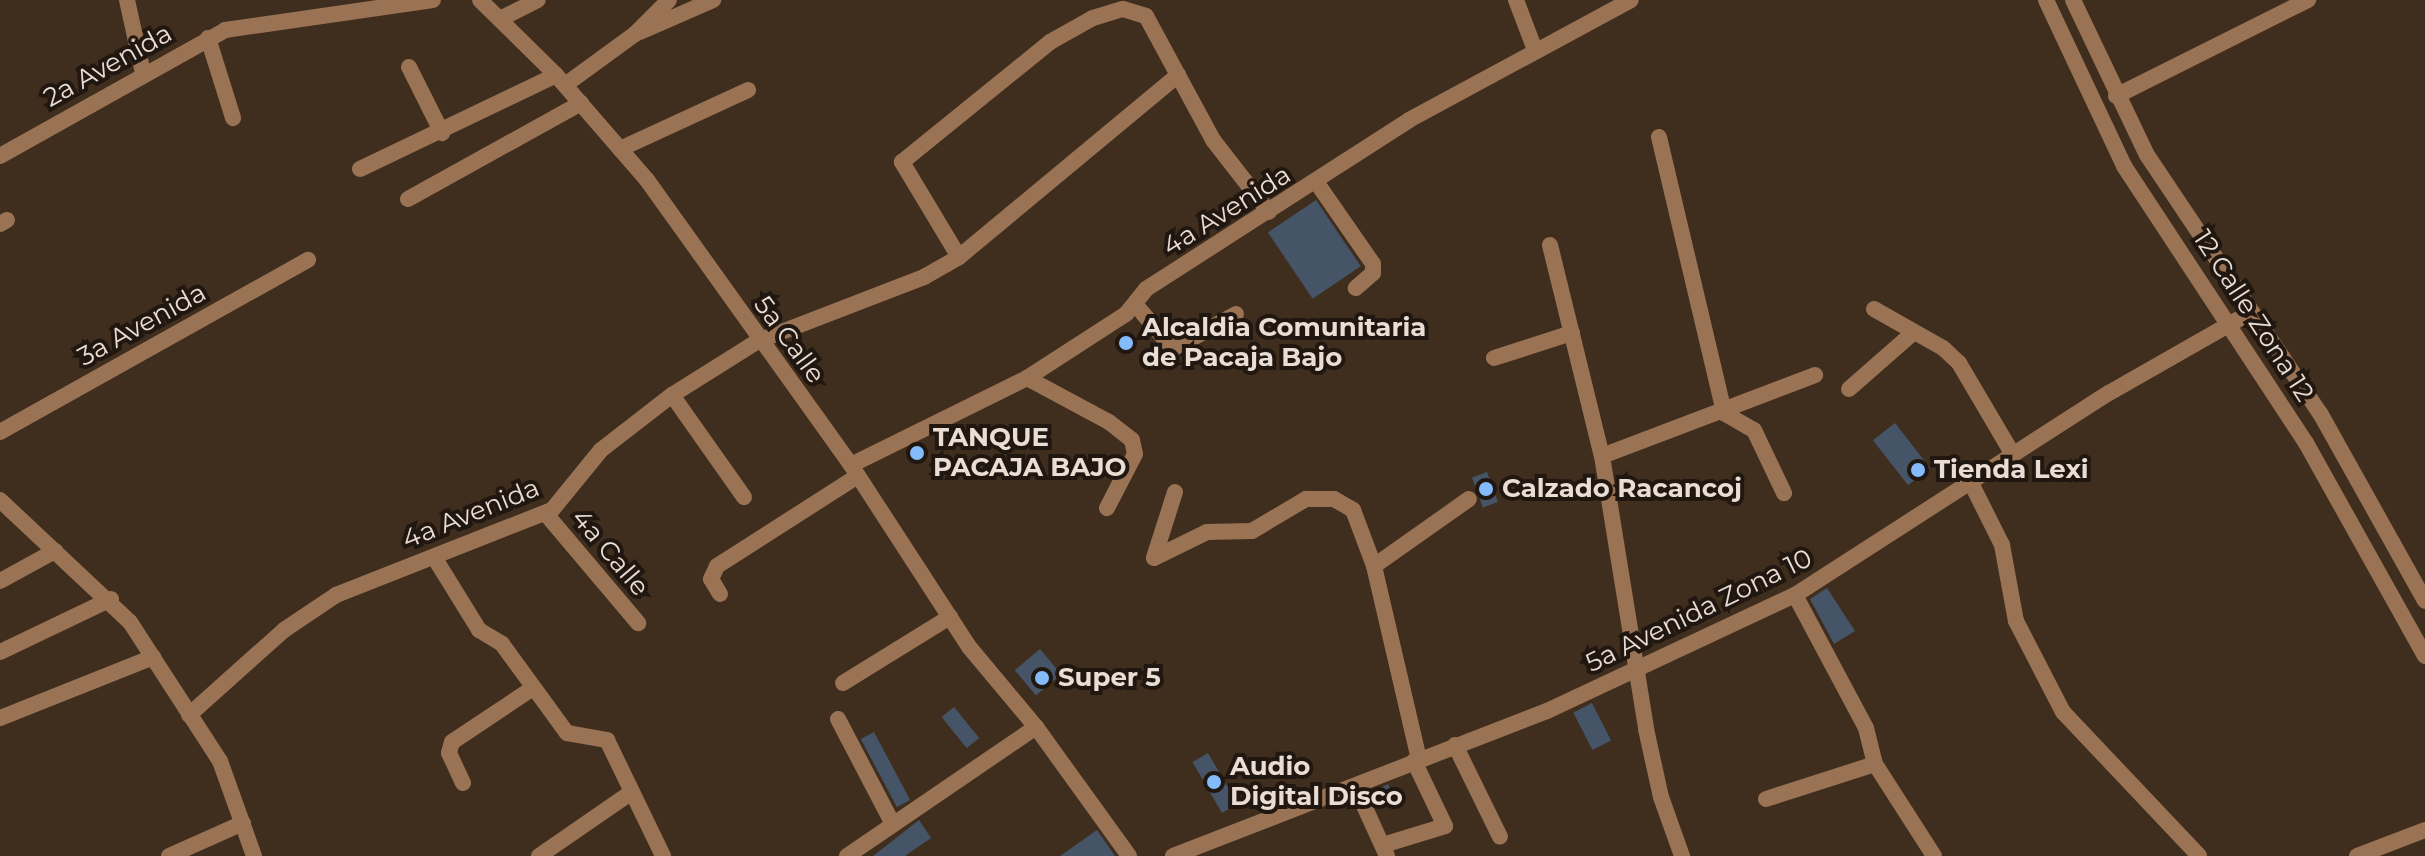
<!DOCTYPE html>
<style>
body{margin:0}
#map{position:relative;width:2425px;height:856px;overflow:hidden;background:#3f2d1e;font-family:Montserrat,sans-serif}
div>[style]{position:absolute}
.building>*{inset:0;background:#455567;transform-origin:0 0}
.minor>*{height:16px;margin:-8px;padding:0 8px;transform-origin:8px;border-radius:8px;background:#9a7354}
.tertiary>*{height:16px;margin:-8px;padding:0 8px;transform-origin:8px;border-radius:8px;background:#9a7354}
.dots>*{width:22px;height:22px;translate:-50% -50%;box-sizing:border-box;border:4px solid #201711;border-radius:50%}
span{translate:-50% -50%;white-space:nowrap;text-align:center;line-height:1.15;-webkit-text-stroke:8px #201711;paint-order:stroke}
.street-label{font-size:26px;color:#eaddd4}
.poi-label{font-size:26px;color:#eaddd4;font-weight:700}
.left{translate:0 -50%;text-align:left}
</style>
<div id="map">
<div class="building">
<i style="left:1316px;top:200px;width:80px;height:58px;rotate:56deg"></i>
<i style="left:1895px;top:423px;width:57px;height:28px;rotate:52deg"></i>
<i style="left:1487px;top:472px;width:32px;height:16px;rotate:70deg"></i>
<i style="clip-path:polygon(1827px 588px,1855px 631px,1834px 644px,1810px 599px)"></i>
<i style="left:1040px;top:649px;width:33px;height:33px;rotate:50deg"></i>
<i style="left:1592px;top:703px;width:42px;height:21px;rotate:63deg"></i>
<i style="left:954px;top:707px;width:40px;height:16px;rotate:51deg"></i>
<i style="left:874px;top:732px;width:77px;height:15px;rotate:62deg"></i>
<i style="left:1208px;top:753px;width:59px;height:18px;rotate:60deg"></i>
<i style="left:1388px;top:784px;width:15px;height:20px;rotate:62deg"></i>
<i style="clip-path:polygon(919px 820px,931px 838px,905px 856px,873px 856px)"></i>
<i style="clip-path:polygon(1097px 830px,1115px 856px,1060px 856px)"></i>
</div>
<div class="minor">
<i style="left:127px;top:0;width:75px;rotate:77.6deg"></i>
<i style="left:480px;top:0;width:107px;rotate:44.6deg"></i>
<i style="left:556px;top:75px;width:139px;rotate:49.1deg"></i>
<i style="left:647px;top:180px;width:350px;rotate:54.4deg"></i>
<i style="left:851px;top:465px;width:218px;rotate:57deg"></i>
<i style="left:970px;top:648px;width:103px;rotate:50.1deg"></i>
<i style="left:1036px;top:727px;width:159px;rotate:54.2deg"></i>
<i style="left:1516px;top:0;width:53px;rotate:69.2deg"></i>
<i style="left:500px;top:19px;width:42px;rotate:-26.6deg"></i>
<i style="left:640px;top:32px;width:80px;rotate:-23.7deg"></i>
<i style="left:208px;top:38px;width:84px;rotate:72.6deg"></i>
<i style="left:409px;top:67px;width:74px;rotate:63.4deg"></i>
<i style="left:565px;top:85px;width:87px;rotate:-36.1deg"></i>
<i style="left:635px;top:34px;width:48px;rotate:-45deg"></i>
<i style="left:2116px;top:96px;width:215px;rotate:-26.6deg"></i>
<i style="left:1659px;top:137px;width:284px;rotate:76.7deg"></i>
<i style="left:1724px;top:413px;width:34px;rotate:30deg"></i>
<i style="left:1754px;top:430px;width:70px;rotate:64.5deg"></i>
<i style="left:620px;top:149px;width:141px;rotate:-24.7deg"></i>
<i style="left:0;top:156px;width:258px;rotate:-29.2deg"></i>
<i style="left:225px;top:30px;width:210px;rotate:-8.2deg"></i>
<i style="left:360px;top:169px;width:217px;rotate:-25.6deg"></i>
<i style="left:1317px;top:183px;width:98px;rotate:55.3deg"></i>
<i style="left:1373px;top:264px;width:9px;rotate:90deg"></i>
<i style="left:1373px;top:273px;width:23px;rotate:139deg"></i>
<i style="left:408px;top:199px;width:198px;rotate:-29deg"></i>
<i style="left:0;top:224px;width:8px;rotate:-30deg"></i>
<i style="left:1550px;top:245px;width:217px;rotate:76.2deg"></i>
<i style="left:1602px;top:456px;width:277px;rotate:80.8deg"></i>
<i style="left:1646px;top:729px;width:70px;rotate:77.6deg"></i>
<i style="left:1661px;top:797px;width:63px;rotate:70.4deg"></i>
<i style="left:959px;top:257px;width:111px;rotate:-121deg"></i>
<i style="left:902px;top:162px;width:191px;rotate:-39deg"></i>
<i style="left:1050px;top:42px;width:49px;rotate:-29.2deg"></i>
<i style="left:1093px;top:18px;width:31px;rotate:-17deg"></i>
<i style="left:1123px;top:9px;width:24px;rotate:17deg"></i>
<i style="left:1146px;top:16px;width:141px;rotate:61.6deg"></i>
<i style="left:1213px;top:140px;width:91px;rotate:52.1deg"></i>
<i style="left:1135px;top:304px;width:59px;rotate:49.8deg"></i>
<i style="left:1173px;top:349px;width:72px;rotate:-29.1deg"></i>
<i style="left:1874px;top:309px;width:79px;rotate:29.5deg"></i>
<i style="left:1943px;top:348px;width:22px;rotate:43deg"></i>
<i style="left:1959px;top:363px;width:104px;rotate:59.5deg"></i>
<i style="left:1494px;top:358px;width:82px;rotate:-17.8deg"></i>
<i style="left:1027px;top:378px;width:93px;rotate:28.2deg"></i>
<i style="left:1109px;top:422px;width:29px;rotate:38deg"></i>
<i style="left:1132px;top:440px;width:14px;rotate:78deg"></i>
<i style="left:1135px;top:454px;width:61px;rotate:117.4deg"></i>
<i style="left:1849px;top:389px;width:86px;rotate:-41.2deg"></i>
<i style="left:672px;top:395px;width:125px;rotate:54.8deg"></i>
<i style="left:0;top:432px;width:353px;rotate:-29.2deg"></i>
<i style="left:1602px;top:456px;width:228px;rotate:-20.8deg"></i>
<i style="left:851px;top:465px;width:196px;rotate:-26.3deg"></i>
<i style="left:1027px;top:378px;width:118px;rotate:-32.9deg"></i>
<i style="left:1126px;top:314px;width:32px;rotate:-51deg"></i>
<i style="left:1146px;top:289px;width:313px;rotate:-32.7deg"></i>
<i style="left:1409px;top:120px;width:252px;rotate:-28.4deg"></i>
<i style="left:1970px;top:481px;width:72px;rotate:63.4deg"></i>
<i style="left:2002px;top:545px;width:77px;rotate:79.6deg"></i>
<i style="left:2016px;top:621px;width:102px;rotate:62.7deg"></i>
<i style="left:2063px;top:712px;width:198px;rotate:46.6deg"></i>
<i style="left:1175px;top:492px;width:69px;rotate:107.7deg"></i>
<i style="left:1154px;top:558px;width:59px;rotate:-26.1deg"></i>
<i style="left:1207px;top:532px;width:45px;rotate:-1.3deg"></i>
<i style="left:1252px;top:531px;width:63px;rotate:-30.7deg"></i>
<i style="left:1306px;top:499px;width:28px"></i>
<i style="left:1334px;top:499px;width:22px;rotate:30deg"></i>
<i style="left:1353px;top:510px;width:60px;rotate:69.4deg"></i>
<i style="left:1374px;top:566px;width:198px;rotate:76.9deg"></i>
<i style="left:0;top:500px;width:178px;rotate:43.2deg"></i>
<i style="left:130px;top:622px;width:166px;rotate:57.1deg"></i>
<i style="left:220px;top:761px;width:101px;rotate:70.3deg"></i>
<i style="left:546px;top:514px;width:143px;rotate:49.8deg"></i>
<i style="left:434px;top:557px;width:86px;rotate:58.3deg"></i>
<i style="left:479px;top:630px;width:27px;rotate:31deg"></i>
<i style="left:502px;top:644px;width:110px;rotate:53.9deg"></i>
<i style="left:567px;top:733px;width:41px;rotate:9.9deg"></i>
<i style="left:607px;top:740px;width:129px;rotate:64.2deg"></i>
<i style="left:1374px;top:566px;width:116px;rotate:-35.2deg"></i>
<i style="left:0;top:581px;width:63px;rotate:-28.6deg"></i>
<i style="left:720px;top:594px;width:17px;rotate:-121deg"></i>
<i style="left:711px;top:579px;width:14px;rotate:-65deg"></i>
<i style="left:717px;top:566px;width:167px;rotate:-32.6deg"></i>
<i style="left:1795px;top:595px;width:151px;rotate:61.9deg"></i>
<i style="left:1866px;top:728px;width:37px;rotate:76deg"></i>
<i style="left:1875px;top:764px;width:109px;rotate:57.3deg"></i>
<i style="left:0;top:652px;width:123px;rotate:-25.5deg"></i>
<i style="left:843px;top:683px;width:126px;rotate:-31.7deg"></i>
<i style="left:189px;top:715px;width:127px;rotate:-41.8deg"></i>
<i style="left:284px;top:630px;width:63px;rotate:-33.9deg"></i>
<i style="left:336px;top:595px;width:232px;rotate:-21.5deg"></i>
<i style="left:552px;top:510px;width:77px;rotate:-50.8deg"></i>
<i style="left:601px;top:450px;width:90px;rotate:-37.8deg"></i>
<i style="left:672px;top:395px;width:102px;rotate:-32.1deg"></i>
<i style="left:758px;top:341px;width:178px;rotate:-21.1deg"></i>
<i style="left:924px;top:277px;width:40px;rotate:-29.7deg"></i>
<i style="left:959px;top:257px;width:285px;rotate:-39.7deg"></i>
<i style="left:0;top:718px;width:165px;rotate:-21.7deg"></i>
<i style="left:838px;top:719px;width:119px;rotate:62.4deg"></i>
<i style="left:1455px;top:745px;width:102px;rotate:63.9deg"></i>
<i style="left:463px;top:783px;width:33px;rotate:-115deg"></i>
<i style="left:449px;top:753px;width:11px;rotate:-75deg"></i>
<i style="left:452px;top:742px;width:97px;rotate:-33.7deg"></i>
<i style="left:1355px;top:786px;width:77px;rotate:65.4deg"></i>
<i style="left:1766px;top:799px;width:114px;rotate:-17.8deg"></i>
<i style="left:1383px;top:845px;width:65px;rotate:-17deg"></i>
<i style="left:1445px;top:826px;width:72px;rotate:-115.5deg"></i>
<i style="left:169px;top:856px;width:81px;rotate:-24deg"></i>
<i style="left:539px;top:856px;width:109px;rotate:-34.6deg"></i>
<i style="left:847px;top:856px;width:229px;rotate:-34.3deg"></i>
<i style="left:1173px;top:856px;width:401px;rotate:-21.2deg"></i>
<i style="left:1547px;top:711px;width:274px;rotate:-25.1deg"></i>
<i style="left:1795px;top:595px;width:373px;rotate:-32.8deg"></i>
<i style="left:2109px;top:393px;width:163px;rotate:-29.7deg"></i>
<i style="left:2357px;top:856px;width:73px;rotate:-20.9deg"></i>
</div>
<div class="tertiary">
<i style="left:2046px;top:0;width:183px;rotate:64.8deg"></i>
<i style="left:2124px;top:166px;width:331px;rotate:56.7deg"></i>
<i style="left:2306px;top:443px;width:244px;rotate:60.8deg"></i>
<i style="left:2073px;top:0;width:172px;rotate:64.5deg"></i>
<i style="left:2147px;top:155px;width:311px;rotate:56.2deg"></i>
<i style="left:2320px;top:413px;width:215px;rotate:60.8deg"></i>
</div>
<div class="dots">
<i style="left:1126px;top:343px;background:#84bcfb"></i>
<i style="left:917px;top:453px;background:#84bcfb"></i>
<i style="left:1918px;top:470px;background:#84bcfb"></i>
<i style="left:1486px;top:489px;background:#84bcfb"></i>
<i style="left:1042px;top:678px;background:#84bcfb"></i>
<i style="left:1214px;top:782px;background:#84bcfb"></i>
</div>
<div class="street-label">
<span style="left:108px;top:66px;rotate:-29deg">2a Avenida</span>
<span style="left:1227px;top:211px;rotate:-32deg">4a Avenida</span>
<span style="left:2253px;top:316px;rotate:57deg">12 Calle Zona 12</span>
<span style="left:142px;top:325px;rotate:-29deg">3a Avenida</span>
<span style="left:789px;top:340px;rotate:54deg">5a Calle</span>
<span style="left:471px;top:514px;rotate:-22deg">4a Avenida</span>
<span style="left:610px;top:553px;rotate:50deg">4a Calle</span>
<span style="left:1699px;top:611px;rotate:-26deg">5a Avenida Zona 10</span>
</div>
<div class="poi-label">
<span class="left" style="left:1142px;top:343px">Alcaldia Comunitaria<br>de Pacaja Bajo</span>
<span class="left" style="left:933px;top:453px">TANQUE<br>PACAJA BAJO</span>
<span class="left" style="left:1934px;top:470px">Tienda Lexi</span>
<span class="left" style="left:1502px;top:489px">Calzado Racancoj</span>
<span class="left" style="left:1058px;top:678px">Super 5</span>
<span class="left" style="left:1230px;top:782px">Audio<br>Digital Disco</span>
</div>
</div>
